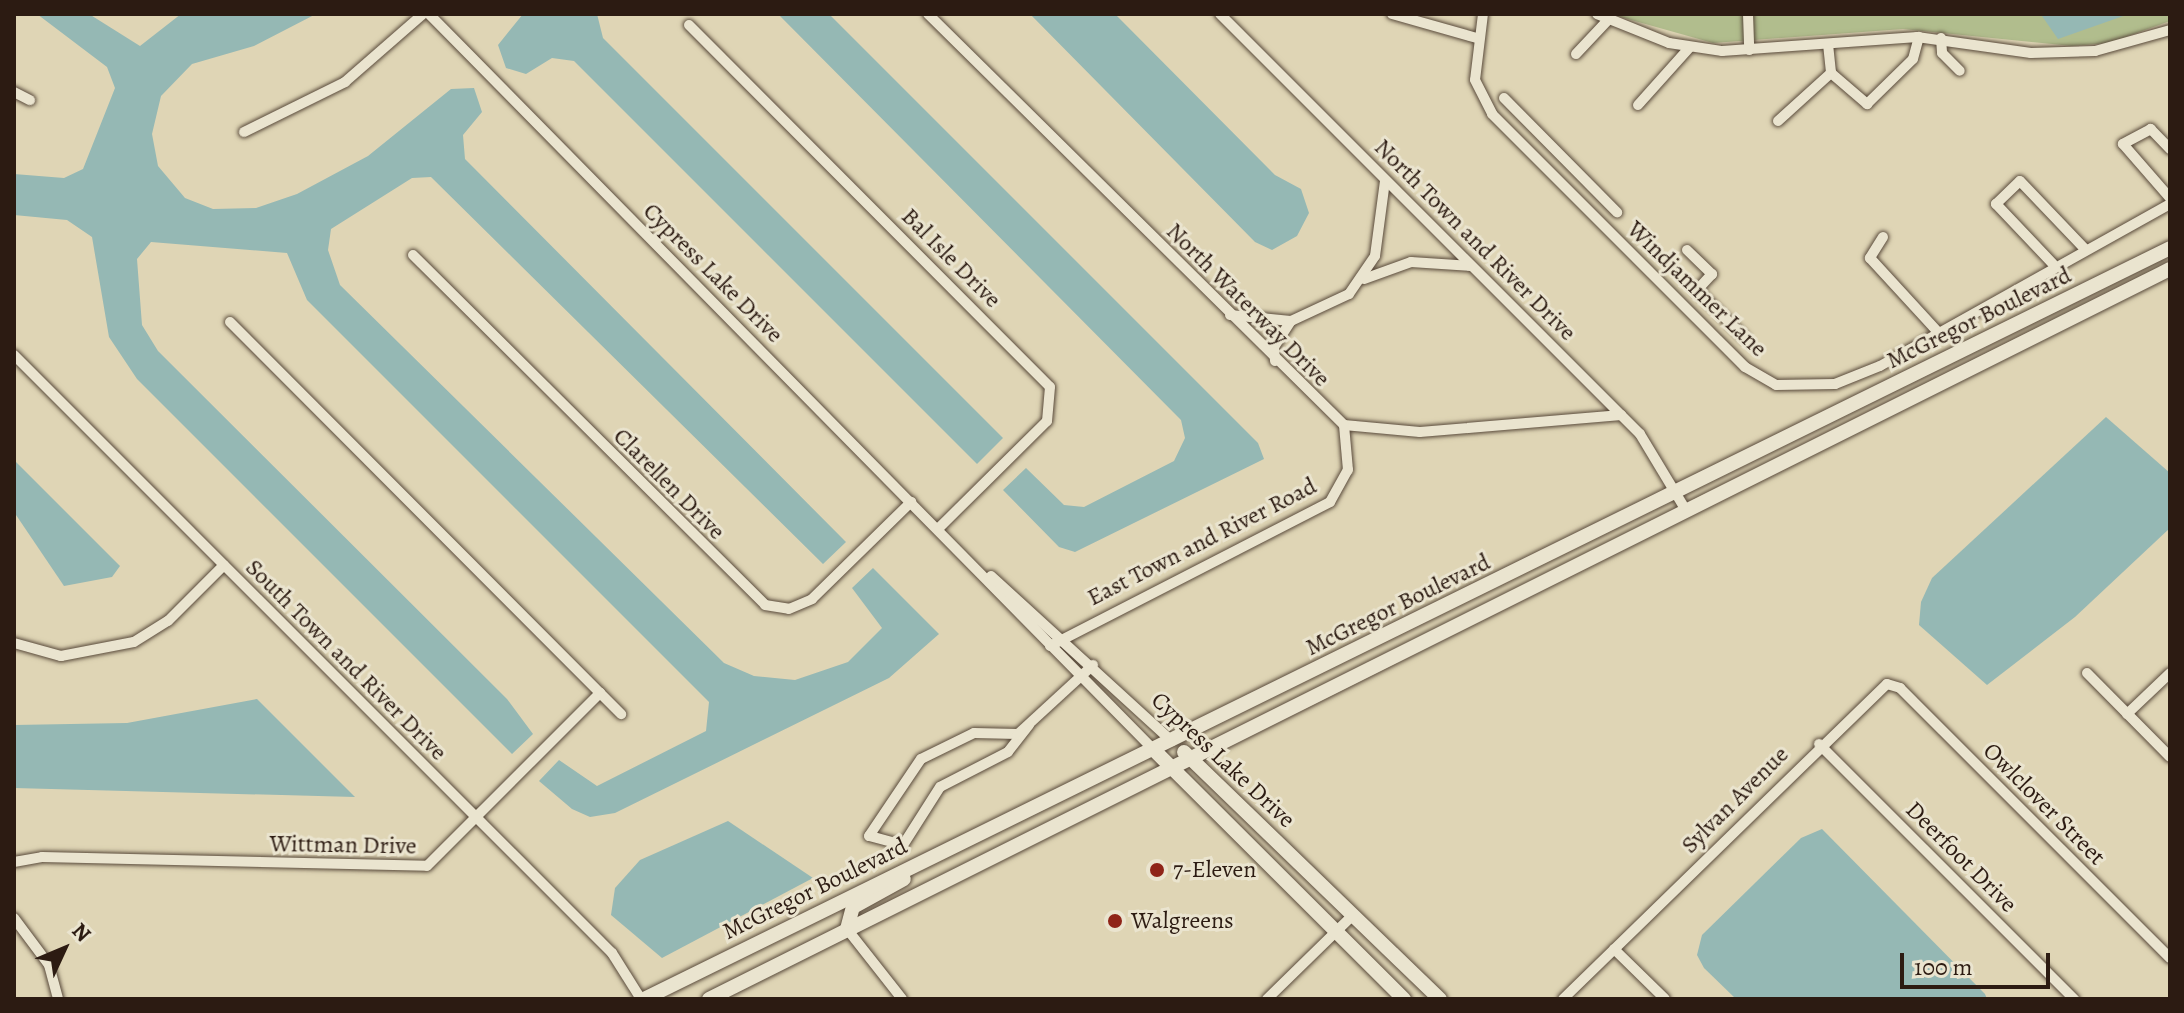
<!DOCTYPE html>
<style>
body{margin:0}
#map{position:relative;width:2184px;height:1013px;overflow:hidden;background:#dfd5b5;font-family:Alegreya,serif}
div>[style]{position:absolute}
.green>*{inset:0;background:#b1bd8d}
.water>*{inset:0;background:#95b8b4}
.roads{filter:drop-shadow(0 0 2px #594a3b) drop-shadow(0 0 2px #594a3b)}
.street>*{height:10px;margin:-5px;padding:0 5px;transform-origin:5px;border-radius:5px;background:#eae4cf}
.secondary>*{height:14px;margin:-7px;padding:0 7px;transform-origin:7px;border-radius:7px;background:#eae4cf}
.dots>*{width:22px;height:22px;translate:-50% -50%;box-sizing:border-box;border:4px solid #eae4cf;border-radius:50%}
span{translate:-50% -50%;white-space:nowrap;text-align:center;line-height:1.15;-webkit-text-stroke:6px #eae4cf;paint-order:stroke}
.street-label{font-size:24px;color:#2c1b12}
.poi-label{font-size:24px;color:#2c1b12}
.left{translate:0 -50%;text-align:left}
.frame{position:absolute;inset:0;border:16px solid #2c1b12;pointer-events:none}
.north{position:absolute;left:24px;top:909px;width:80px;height:80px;-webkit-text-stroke:6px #eae4cf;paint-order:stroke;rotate:46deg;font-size:22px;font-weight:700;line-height:32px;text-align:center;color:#2c1b12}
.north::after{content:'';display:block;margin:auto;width:28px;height:36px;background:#2c1b12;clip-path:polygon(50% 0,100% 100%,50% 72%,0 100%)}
.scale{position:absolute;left:1900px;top:953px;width:150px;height:36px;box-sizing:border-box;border:4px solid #2c1b12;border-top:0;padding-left:10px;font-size:24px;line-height:28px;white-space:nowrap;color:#2c1b12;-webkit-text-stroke:6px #eae4cf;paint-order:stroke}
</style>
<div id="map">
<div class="green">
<i style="clip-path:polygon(1610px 14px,2170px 14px,2170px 21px,2109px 43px,2072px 46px,1903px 29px,1713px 43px)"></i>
</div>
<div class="water">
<i style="clip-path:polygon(37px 14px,89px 14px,140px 46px,181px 14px,316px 14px,254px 46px,192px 64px,161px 96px,152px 134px,158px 166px,185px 198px,213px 209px,256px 208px,297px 194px,368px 156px,451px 89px,474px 88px,482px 112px,463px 135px,465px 159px,846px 542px,823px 564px,431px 177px,412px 178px,331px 229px,328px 250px,340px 285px,724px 663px,754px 676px,795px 680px,848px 662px,882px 628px,852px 588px,873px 568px,939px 634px,889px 678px,615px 813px,590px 817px,572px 809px,539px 781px,559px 760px,597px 786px,706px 731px,709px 702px,307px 300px,287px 253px,151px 242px,137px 259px,142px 325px,158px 351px,507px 699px,533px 734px,512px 754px,137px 379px,109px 337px,92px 237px,67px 220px,14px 215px,14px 174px,64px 178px,83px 169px,115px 88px,107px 67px)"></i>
<i style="clip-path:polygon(523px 14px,597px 14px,603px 38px,1003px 438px,977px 464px,574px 61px,552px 58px,526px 74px,506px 68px,498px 45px)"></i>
<i style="clip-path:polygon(778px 14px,829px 14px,1258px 443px,1264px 459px,1075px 552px,1059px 547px,1003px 490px,1026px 468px,1064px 505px,1084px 507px,1174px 461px,1185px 438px,1181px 420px)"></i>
<i style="clip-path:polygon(1030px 14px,1115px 14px,1275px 175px,1301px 189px,1309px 213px,1297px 236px,1272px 250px,1255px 242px)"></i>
<i style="clip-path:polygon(2129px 14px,2058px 39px,2042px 16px,2043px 14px)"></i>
<i style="clip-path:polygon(2106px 417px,2170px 473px,2170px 528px,2075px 617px,1987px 685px,1919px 625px,1921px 602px,1932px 578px)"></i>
<i style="clip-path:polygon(14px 460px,120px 566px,112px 577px,64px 586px,14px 512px)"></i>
<i style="clip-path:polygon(257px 699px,355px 797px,14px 788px,14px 725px,127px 723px)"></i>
<i style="clip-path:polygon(728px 821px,813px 878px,662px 958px,611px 915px,615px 888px,640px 860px)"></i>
<i style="clip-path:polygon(1822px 829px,1985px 994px,1987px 999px,1736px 999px,1704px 968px,1697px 955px,1702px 935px,1801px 838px)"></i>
</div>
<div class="roads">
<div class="street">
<i style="left:429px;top:14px;width:1033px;rotate:45.43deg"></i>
<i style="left:928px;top:14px;width:585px;rotate:44.65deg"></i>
<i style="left:1344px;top:425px;width:76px;rotate:5.3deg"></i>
<i style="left:1420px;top:432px;width:202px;rotate:-4.8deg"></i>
<i style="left:1220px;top:14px;width:594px;rotate:45deg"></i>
<i style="left:1640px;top:434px;width:85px;rotate:58.9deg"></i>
<i style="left:1392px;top:14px;width:88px;rotate:15.8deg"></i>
<i style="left:1483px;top:14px;width:66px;rotate:96.9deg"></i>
<i style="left:1475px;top:80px;width:38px;rotate:63deg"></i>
<i style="left:1492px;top:114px;width:358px;rotate:45deg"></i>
<i style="left:1745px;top:367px;width:36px;rotate:30deg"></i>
<i style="left:1776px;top:385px;width:59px;rotate:-1deg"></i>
<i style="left:1835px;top:384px;width:48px;rotate:-21.8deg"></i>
<i style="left:1880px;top:366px;width:332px;rotate:-29.2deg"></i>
<i style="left:1597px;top:14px;width:78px;rotate:21.9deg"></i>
<i style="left:1669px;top:43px;width:54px;rotate:8.6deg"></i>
<i style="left:1722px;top:51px;width:196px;rotate:-4.1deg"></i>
<i style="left:1917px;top:37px;width:115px;rotate:8deg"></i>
<i style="left:2031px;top:53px;width:64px;rotate:-1.8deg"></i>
<i style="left:2095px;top:51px;width:78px;rotate:-15.6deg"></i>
<i style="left:1748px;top:14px;width:36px;rotate:88deg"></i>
<i style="left:689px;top:25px;width:511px;rotate:45.08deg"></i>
<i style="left:1050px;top:387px;width:34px;rotate:95deg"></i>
<i style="left:1047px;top:421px;width:153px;rotate:135.3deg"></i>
<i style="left:1941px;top:38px;width:15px;rotate:86deg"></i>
<i style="left:1942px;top:53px;width:25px;rotate:45deg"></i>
<i style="left:1828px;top:44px;width:29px;rotate:84deg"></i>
<i style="left:1831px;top:73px;width:48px;rotate:40.7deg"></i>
<i style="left:1867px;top:104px;width:64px;rotate:-44.4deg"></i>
<i style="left:1913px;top:59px;width:23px;rotate:-75deg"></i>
<i style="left:1576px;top:54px;width:47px;rotate:-46.7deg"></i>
<i style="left:14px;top:92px;width:18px;rotate:27deg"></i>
<i style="left:1504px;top:98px;width:161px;rotate:45.3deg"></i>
<i style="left:1638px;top:105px;width:78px;rotate:-48.1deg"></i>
<i style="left:1778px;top:121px;width:72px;rotate:-42.2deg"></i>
<i style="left:244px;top:132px;width:113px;rotate:-26.3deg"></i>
<i style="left:345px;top:82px;width:103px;rotate:-41.1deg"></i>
<i style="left:2170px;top:149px;width:28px;rotate:-134deg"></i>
<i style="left:2151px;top:129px;width:32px;rotate:152deg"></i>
<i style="left:2123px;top:144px;width:72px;rotate:49deg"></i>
<i style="left:1883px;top:237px;width:25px;rotate:122deg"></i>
<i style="left:1870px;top:258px;width:99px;rotate:47.5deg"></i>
<i style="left:1687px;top:250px;width:35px;rotate:44deg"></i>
<i style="left:1712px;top:274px;width:22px;rotate:133deg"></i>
<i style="left:1697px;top:290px;width:68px;rotate:45deg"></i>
<i style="left:413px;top:255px;width:496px;rotate:44.8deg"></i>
<i style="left:765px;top:605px;width:24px;rotate:9deg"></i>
<i style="left:789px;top:609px;width:25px;rotate:-23deg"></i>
<i style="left:812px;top:599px;width:139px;rotate:-44.4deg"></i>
<i style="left:2053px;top:264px;width:83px;rotate:-133.5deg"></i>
<i style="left:1996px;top:204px;width:33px;rotate:-44deg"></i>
<i style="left:2020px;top:181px;width:95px;rotate:46.3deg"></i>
<i style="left:1364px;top:279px;width:50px;rotate:-19.9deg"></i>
<i style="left:1411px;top:262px;width:60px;rotate:3.8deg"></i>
<i style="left:1230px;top:315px;width:61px;rotate:5.6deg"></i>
<i style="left:1291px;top:321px;width:64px;rotate:-25deg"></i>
<i style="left:1349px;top:294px;width:46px;rotate:-55.6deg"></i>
<i style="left:1375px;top:256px;width:76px;rotate:-82.4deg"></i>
<i style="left:230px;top:322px;width:554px;rotate:45.07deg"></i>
<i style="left:14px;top:355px;width:846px;rotate:45deg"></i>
<i style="left:612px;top:953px;width:54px;rotate:57.8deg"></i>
<i style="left:1275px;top:361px;width:14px;rotate:-94deg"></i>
<i style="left:1274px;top:347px;width:31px;rotate:-57deg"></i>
<i style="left:991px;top:576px;width:245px;rotate:42.4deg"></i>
<i style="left:14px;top:643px;width:49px;rotate:15.5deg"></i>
<i style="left:61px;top:656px;width:74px;rotate:-10.9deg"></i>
<i style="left:134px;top:642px;width:40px;rotate:-32deg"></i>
<i style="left:168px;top:621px;width:79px;rotate:-45deg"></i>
<i style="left:1050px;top:646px;width:315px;rotate:-27.2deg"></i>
<i style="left:1330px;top:502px;width:37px;rotate:-61deg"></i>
<i style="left:1348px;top:470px;width:45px;rotate:-95.1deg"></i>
<i style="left:2087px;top:673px;width:118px;rotate:45.3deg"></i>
<i style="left:2127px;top:714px;width:59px;rotate:-43.6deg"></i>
<i style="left:1029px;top:725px;width:34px;rotate:128deg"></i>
<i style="left:1008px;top:752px;width:76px;rotate:152.8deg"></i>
<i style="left:940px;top:787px;width:69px;rotate:122.5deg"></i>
<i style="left:903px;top:845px;width:35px;rotate:-165deg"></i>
<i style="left:869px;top:836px;width:93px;rotate:-56deg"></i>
<i style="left:921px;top:759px;width:59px;rotate:-26.1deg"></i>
<i style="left:974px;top:733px;width:44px;rotate:1.3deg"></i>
<i style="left:1018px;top:734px;width:102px;rotate:-42.6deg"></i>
<i style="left:1819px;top:744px;width:361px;rotate:45deg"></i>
<i style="left:14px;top:862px;width:28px;rotate:-10deg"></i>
<i style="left:42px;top:857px;width:385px;rotate:1.3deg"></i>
<i style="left:427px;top:866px;width:245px;rotate:-45deg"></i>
<i style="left:14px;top:918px;width:59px;rotate:53.3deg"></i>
<i style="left:49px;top:965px;width:35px;rotate:75deg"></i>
<i style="left:847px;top:929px;width:89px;rotate:51.8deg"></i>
<i style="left:1614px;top:949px;width:71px;rotate:44.4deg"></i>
<i style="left:1267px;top:999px;width:120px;rotate:-44.3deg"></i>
<i style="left:1563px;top:999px;width:452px;rotate:-44.2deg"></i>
<i style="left:1887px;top:684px;width:14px;rotate:17deg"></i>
<i style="left:1900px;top:688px;width:382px;rotate:45deg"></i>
</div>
<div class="secondary">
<i style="left:1154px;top:750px;width:353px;rotate:44.9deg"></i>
<i style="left:1184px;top:752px;width:356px;rotate:44deg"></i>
<i style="left:847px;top:929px;width:23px;rotate:-75deg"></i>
<i style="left:853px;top:907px;width:58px;rotate:-28.8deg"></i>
<i style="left:644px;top:999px;width:1701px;rotate:-26.2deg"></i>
<i style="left:709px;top:999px;width:1633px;rotate:-26.55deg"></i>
</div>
</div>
<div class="dots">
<i style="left:1157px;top:870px;background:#8f2418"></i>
<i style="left:1115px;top:921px;background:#8f2418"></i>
</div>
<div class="street-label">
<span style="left:1475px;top:240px;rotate:45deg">North Town and River Drive</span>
<span style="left:951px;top:258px;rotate:45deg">Bal Isle Drive</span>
<span style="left:713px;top:273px;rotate:45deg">Cypress Lake Drive</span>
<span style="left:1697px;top:289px;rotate:44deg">Windjammer Lane</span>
<span style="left:1248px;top:305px;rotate:45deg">North Waterway Drive</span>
<span style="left:1979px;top:318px;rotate:-26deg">McGregor Boulevard</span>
<span style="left:669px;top:484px;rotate:45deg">Clarellen Drive</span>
<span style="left:1202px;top:542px;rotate:-27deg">East Town and River Road</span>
<span style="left:1398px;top:605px;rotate:-26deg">McGregor Boulevard</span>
<span style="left:346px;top:660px;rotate:45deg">South Town and River Drive</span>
<span style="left:1223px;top:760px;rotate:43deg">Cypress Lake Drive</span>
<span style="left:1735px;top:800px;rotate:-45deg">Sylvan Avenue</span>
<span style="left:2044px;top:804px;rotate:45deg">Owlclover Street</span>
<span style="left:343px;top:845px;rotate:1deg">Wittman Drive</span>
<span style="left:1961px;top:857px;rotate:45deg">Deerfoot Drive</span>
<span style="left:815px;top:889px;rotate:-26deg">McGregor Boulevard</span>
</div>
<div class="poi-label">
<span class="left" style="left:1173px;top:870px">7-Eleven</span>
<span class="left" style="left:1131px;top:921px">Walgreens</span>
</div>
<div class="frame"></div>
<div class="north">N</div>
<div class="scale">100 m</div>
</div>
